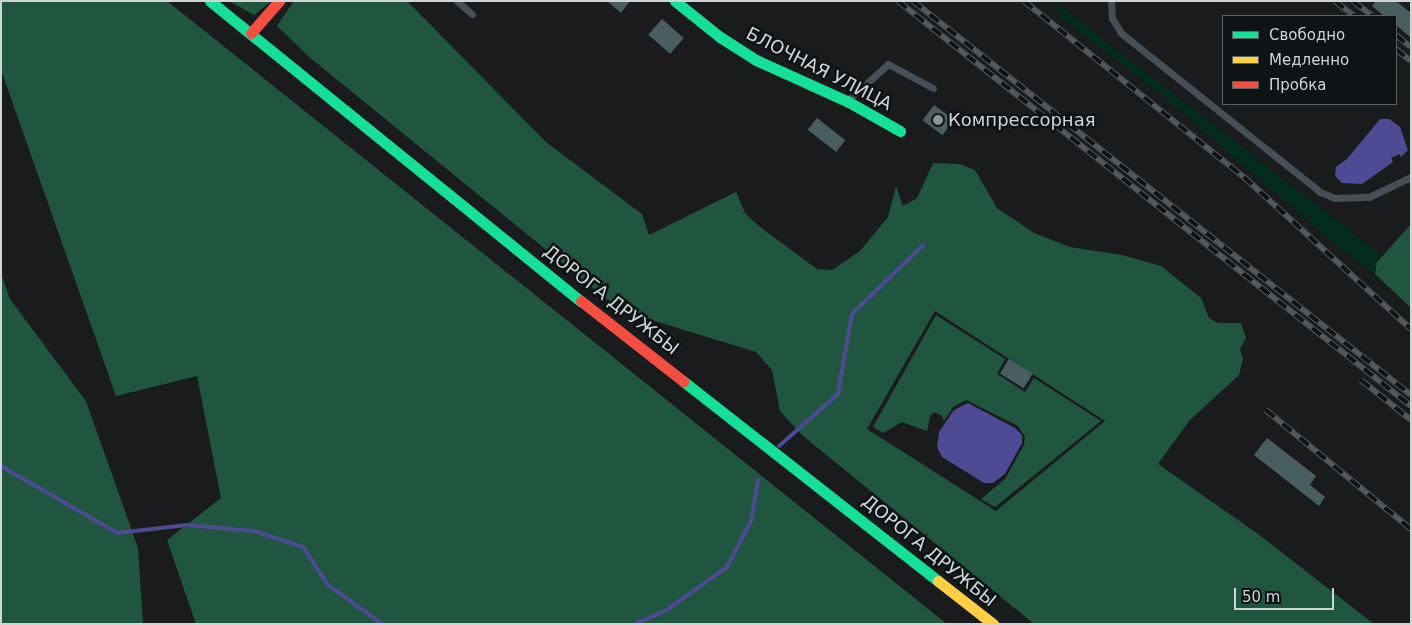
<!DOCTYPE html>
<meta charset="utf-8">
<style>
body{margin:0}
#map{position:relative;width:1412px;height:625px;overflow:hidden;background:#191b1d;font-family:"DejaVu Sans",sans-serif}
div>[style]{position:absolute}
.green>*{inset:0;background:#032c1e}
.forest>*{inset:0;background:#205640}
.water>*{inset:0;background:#4f4a94}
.stream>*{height:4px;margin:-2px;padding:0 2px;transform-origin:2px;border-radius:2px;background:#4f4a94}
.building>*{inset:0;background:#485e5f;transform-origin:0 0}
.lane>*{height:7px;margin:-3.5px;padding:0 3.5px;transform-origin:3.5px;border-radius:3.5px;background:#464e57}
.fast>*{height:11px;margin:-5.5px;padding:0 5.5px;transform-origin:5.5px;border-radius:5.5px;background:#16e098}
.slow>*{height:11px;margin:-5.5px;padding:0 5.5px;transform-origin:5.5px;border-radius:5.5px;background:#ffcf43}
.jam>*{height:11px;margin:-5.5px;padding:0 5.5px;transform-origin:5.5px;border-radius:5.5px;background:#f24e42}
.rail>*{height:5.5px;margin-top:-2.75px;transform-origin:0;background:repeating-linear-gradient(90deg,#0e1316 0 11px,#54595e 0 22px);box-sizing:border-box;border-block:1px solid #54595e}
.dots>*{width:14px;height:14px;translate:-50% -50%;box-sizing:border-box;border:2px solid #0e1316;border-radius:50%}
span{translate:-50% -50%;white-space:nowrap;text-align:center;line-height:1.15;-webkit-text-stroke:5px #0e1316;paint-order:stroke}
.street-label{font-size:18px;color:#cfd4d5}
.poi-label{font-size:18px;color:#cfd4d5}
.left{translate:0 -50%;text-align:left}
.frame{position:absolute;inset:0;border:2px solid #cfd4d5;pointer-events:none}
.legend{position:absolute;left:1222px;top:15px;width:175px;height:90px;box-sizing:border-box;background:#0e1316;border:1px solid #5b6062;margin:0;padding:6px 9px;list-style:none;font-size:15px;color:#cfd4d5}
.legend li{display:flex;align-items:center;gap:10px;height:25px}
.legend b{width:25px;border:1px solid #5b6062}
.scale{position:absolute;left:1234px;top:588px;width:100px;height:22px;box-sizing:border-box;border:2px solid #cfd4d5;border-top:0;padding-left:6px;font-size:15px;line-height:18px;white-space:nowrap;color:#cfd4d5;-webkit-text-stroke:4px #0e1316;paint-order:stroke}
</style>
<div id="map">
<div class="green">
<i style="clip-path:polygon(1054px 1px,1379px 253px,1375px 274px,1345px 253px,1166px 99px,1061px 18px)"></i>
</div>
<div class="forest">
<i style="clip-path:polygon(1px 1px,167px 1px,947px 624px,196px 624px,167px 540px,221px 498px,197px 376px,116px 396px,1px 70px)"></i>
<i style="clip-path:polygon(229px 1px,272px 1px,254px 15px)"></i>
<i style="clip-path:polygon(evenodd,294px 1px,407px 1px,546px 142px,642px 214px,649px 235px,736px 192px,745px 213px,760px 227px,817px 269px,832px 270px,860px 251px,888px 217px,896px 186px,903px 206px,917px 198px,933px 163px,960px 164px,975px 170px,997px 208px,1034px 233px,1070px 247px,1122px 255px,1161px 266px,1201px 298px,1209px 318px,1218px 323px,1241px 323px,1246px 338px,1240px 349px,1243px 359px,1239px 375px,1190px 420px,1158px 464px,1258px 534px,1374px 624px,1034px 624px,803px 436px,780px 411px,772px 370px,756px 352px,632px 314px,609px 301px,308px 56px,277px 26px,294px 1px,935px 311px,1105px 421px,996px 511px,867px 429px,935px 311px)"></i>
<i style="clip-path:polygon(1411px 224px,1411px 308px,1375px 274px,1377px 262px)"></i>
<i style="clip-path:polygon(1px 273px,10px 299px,86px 401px,138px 548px,143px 624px,1px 624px)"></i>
<i style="clip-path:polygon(936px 315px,1005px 359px,997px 374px,1025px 392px,1034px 378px,1101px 421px,995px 507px,981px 499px,1005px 479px,1024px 445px,1025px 437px,1018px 426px,966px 400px,953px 407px,944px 421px,942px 416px,934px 412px,930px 416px,927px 431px,902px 422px,883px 433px,873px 427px)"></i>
</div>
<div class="water">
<i style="clip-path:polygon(1380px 119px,1389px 119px,1400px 127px,1408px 150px,1401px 157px,1399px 154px,1391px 158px,1393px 162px,1362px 184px,1342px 183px,1335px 176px,1336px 167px,1347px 159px)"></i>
<i style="clip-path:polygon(968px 403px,1015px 428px,1022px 435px,1022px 443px,1005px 474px,993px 483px,984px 483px,942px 457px,937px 447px,939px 432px,954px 410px)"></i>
</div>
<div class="stream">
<i style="left:779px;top:446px;width:79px;rotate:-41.4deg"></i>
<i style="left:838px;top:394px;width:81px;rotate:-80.1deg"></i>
<i style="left:852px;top:314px;width:99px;rotate:-44.2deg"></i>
<i style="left:1px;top:466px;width:134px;rotate:30deg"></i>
<i style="left:117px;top:533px;width:70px;rotate:-6.5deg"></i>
<i style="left:187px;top:525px;width:67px;rotate:5.1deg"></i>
<i style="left:254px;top:531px;width:52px;rotate:18.1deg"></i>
<i style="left:303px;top:547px;width:45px;rotate:56.7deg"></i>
<i style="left:328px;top:585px;width:67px;rotate:35.8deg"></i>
<i style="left:635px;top:624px;width:36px;rotate:-24deg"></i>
<i style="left:668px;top:609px;width:72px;rotate:-35.4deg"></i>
<i style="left:727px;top:567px;width:52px;rotate:-62.4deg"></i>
<i style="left:751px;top:521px;width:42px;rotate:-80.3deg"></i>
</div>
<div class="building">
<i style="clip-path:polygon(607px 1px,630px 1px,621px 13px)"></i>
<i style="clip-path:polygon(1376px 1px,1396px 1px,1411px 13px,1411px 38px,1396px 25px,1396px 16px,1384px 16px,1372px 6px)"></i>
<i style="left:662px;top:19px;width:29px;height:21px;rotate:41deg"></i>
<i style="left:934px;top:105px;width:25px;height:19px;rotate:37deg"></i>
<i style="left:817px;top:118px;width:36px;height:15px;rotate:38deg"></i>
<i style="left:1009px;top:359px;width:28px;height:17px;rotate:32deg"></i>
<i style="clip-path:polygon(1267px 438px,1316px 476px,1310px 485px,1325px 497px,1319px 506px,1254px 455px)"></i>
</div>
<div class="lane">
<i style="left:457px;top:1px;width:20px;rotate:41deg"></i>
<i style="left:1111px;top:1px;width:17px;rotate:87deg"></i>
<i style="left:1112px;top:18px;width:17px;rotate:59deg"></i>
<i style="left:1121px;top:33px;width:255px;rotate:38.6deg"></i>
<i style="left:1320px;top:192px;width:16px;rotate:22deg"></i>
<i style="left:1335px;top:198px;width:34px;rotate:-2deg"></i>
<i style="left:1369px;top:197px;width:47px;rotate:-25.5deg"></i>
<i style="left:849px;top:99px;width:52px;rotate:-41.9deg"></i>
<i style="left:888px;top:64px;width:51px;rotate:28.1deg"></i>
</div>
<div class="fast">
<i style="left:210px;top:1px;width:477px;rotate:39deg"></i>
<i style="left:675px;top:1px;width:58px;rotate:38.7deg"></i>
<i style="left:720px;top:37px;width:43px;rotate:32.6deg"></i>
<i style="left:756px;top:60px;width:100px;rotate:24.3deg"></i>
<i style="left:847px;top:101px;width:61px;rotate:29.5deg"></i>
<i style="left:683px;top:381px;width:324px;rotate:38.1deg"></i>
</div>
<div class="slow">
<i style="left:938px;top:581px;width:70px;rotate:38deg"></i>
</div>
<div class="jam">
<i style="left:251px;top:33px;width:43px;rotate:-48.8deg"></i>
<i style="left:581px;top:301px;width:130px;rotate:38.1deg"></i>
</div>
<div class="rail">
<i style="left:898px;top:1px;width:654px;rotate:38.29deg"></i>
<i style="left:913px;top:1px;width:635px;rotate:38.35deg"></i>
<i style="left:1024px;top:1px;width:282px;rotate:38.7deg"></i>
<i style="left:1244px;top:177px;width:226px;rotate:42.3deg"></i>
<i style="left:1335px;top:1px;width:24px;rotate:38deg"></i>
<i style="left:1353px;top:1px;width:24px;rotate:38deg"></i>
<i style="left:1396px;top:35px;width:19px;rotate:39deg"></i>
<i style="left:1396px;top:49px;width:19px;rotate:39deg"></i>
<i style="left:1361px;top:380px;width:64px;rotate:38.7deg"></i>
<i style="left:1266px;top:410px;width:188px;rotate:39.4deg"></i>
</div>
<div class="dots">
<i style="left:938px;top:120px;background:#8f9395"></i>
</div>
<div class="street-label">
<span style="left:819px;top:69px;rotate:27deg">БЛОЧНАЯ УЛИЦА</span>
<span style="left:611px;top:300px;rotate:38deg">ДОРОГА ДРУЖБЫ</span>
<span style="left:929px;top:551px;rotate:39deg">ДОРОГА ДРУЖБЫ</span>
</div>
<div class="poi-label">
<span class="left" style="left:948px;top:120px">Компрессорная</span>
</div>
<div class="frame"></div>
<ul class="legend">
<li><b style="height:6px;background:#16e098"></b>Свободно</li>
<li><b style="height:6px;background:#ffcf43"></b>Медленно</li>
<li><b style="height:6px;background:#f24e42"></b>Пробка</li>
</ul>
<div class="scale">50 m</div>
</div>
